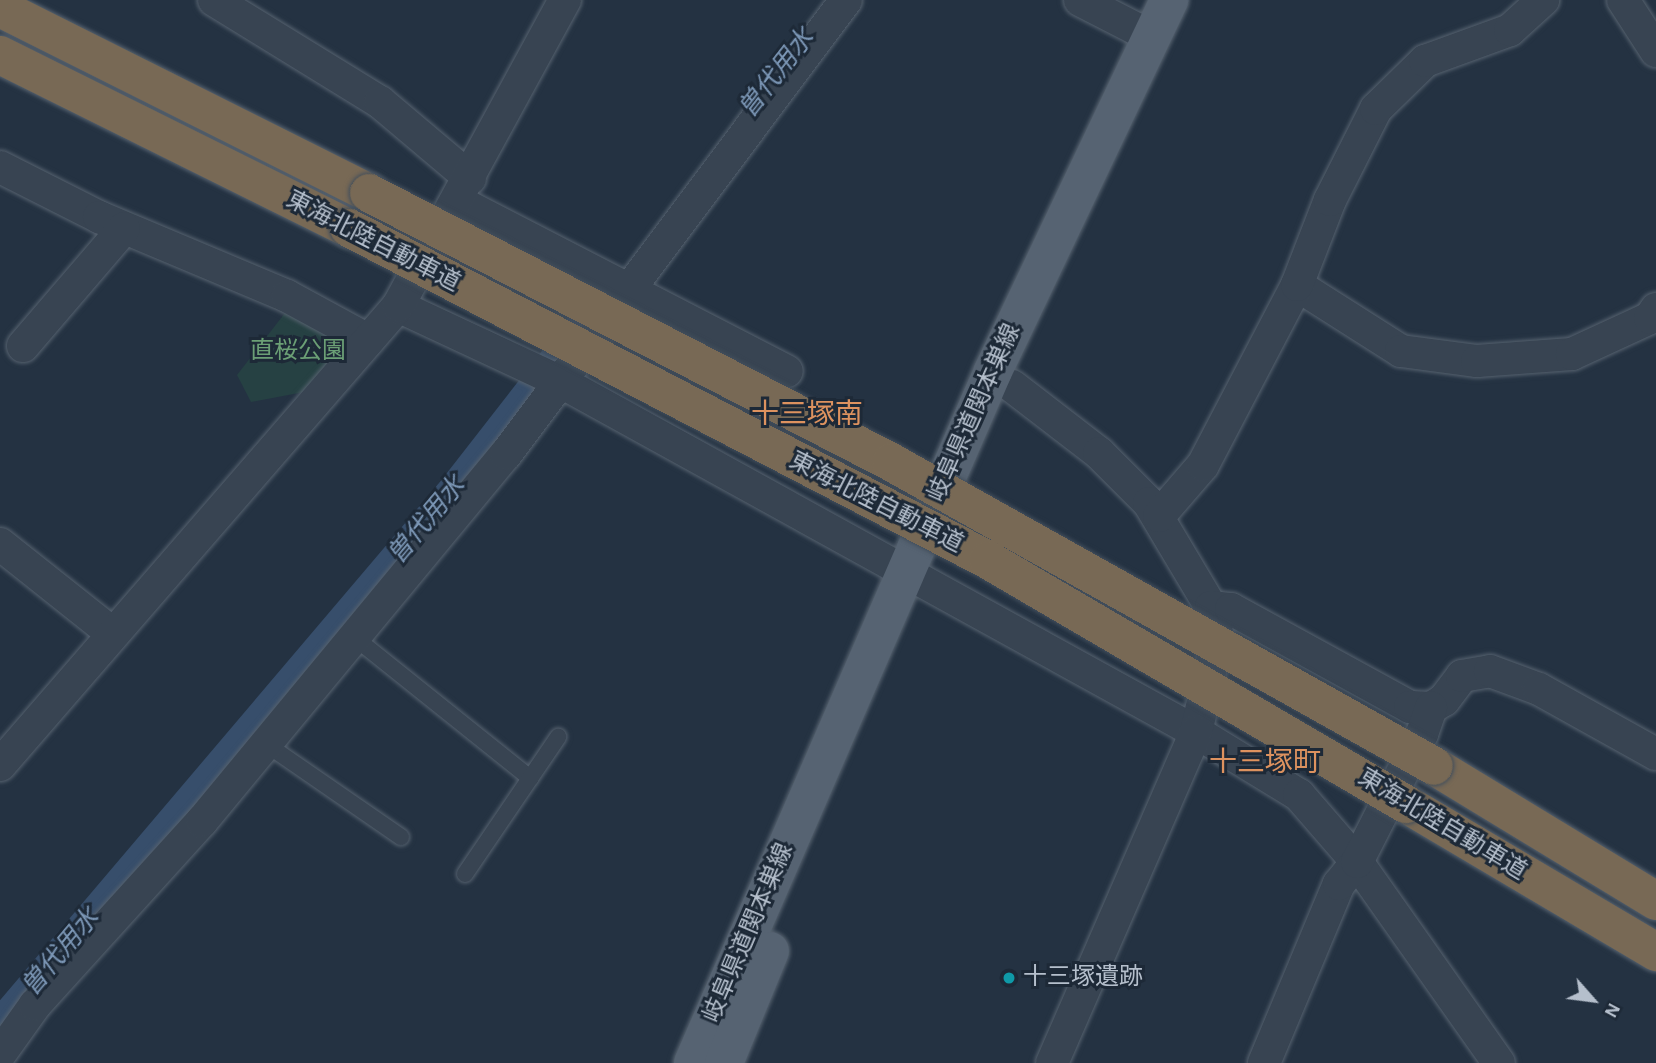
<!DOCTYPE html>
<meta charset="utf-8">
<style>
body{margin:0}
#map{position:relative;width:1656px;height:1063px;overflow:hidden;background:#243242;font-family:"Alegreya Sans","Noto Sans JP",sans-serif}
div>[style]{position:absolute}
.green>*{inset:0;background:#264143}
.canal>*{height:32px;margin:-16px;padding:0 16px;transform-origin:16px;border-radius:16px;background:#374e6b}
.roads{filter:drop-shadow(0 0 2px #56626f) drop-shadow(0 0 2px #56626f)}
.lane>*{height:16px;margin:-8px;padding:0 8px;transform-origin:8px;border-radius:8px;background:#384452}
.street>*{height:32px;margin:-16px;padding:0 16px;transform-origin:16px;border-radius:16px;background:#384452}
.primary>*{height:38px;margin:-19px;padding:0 19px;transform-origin:19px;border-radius:19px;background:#566372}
.highway>*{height:38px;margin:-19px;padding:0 19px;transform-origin:19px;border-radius:19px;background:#786955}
.bridges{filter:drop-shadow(0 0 2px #434f5c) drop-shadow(0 0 2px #434f5c)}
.highway-bridge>*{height:38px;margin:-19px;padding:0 19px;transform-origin:19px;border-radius:19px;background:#786955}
.dots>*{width:19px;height:19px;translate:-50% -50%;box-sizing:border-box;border:4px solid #1d2937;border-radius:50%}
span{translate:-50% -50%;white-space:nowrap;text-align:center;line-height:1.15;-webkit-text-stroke:6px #1d2937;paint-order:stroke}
.street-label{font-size:24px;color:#b5bfcc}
.park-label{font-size:24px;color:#6b9f75}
.poi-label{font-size:24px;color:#b5bfcc}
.left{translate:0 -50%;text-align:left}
.water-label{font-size:26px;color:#7b96b5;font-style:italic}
.quarter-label{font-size:28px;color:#dd925f}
.north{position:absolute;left:1558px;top:965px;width:70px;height:70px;-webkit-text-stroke:5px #1d2937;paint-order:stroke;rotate:118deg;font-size:19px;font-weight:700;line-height:28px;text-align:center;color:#b5bfcc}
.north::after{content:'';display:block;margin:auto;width:24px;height:32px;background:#b5bfcc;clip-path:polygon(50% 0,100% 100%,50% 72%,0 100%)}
</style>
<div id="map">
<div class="green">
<i style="clip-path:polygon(288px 309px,340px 335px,340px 361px,304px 392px,251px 402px,237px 375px)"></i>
</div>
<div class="canal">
<i style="left:0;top:1025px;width:695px;rotate:-49.67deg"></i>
<i style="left:450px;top:495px;width:257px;rotate:-52.1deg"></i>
</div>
<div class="roads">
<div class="lane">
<i style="left:354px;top:637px;width:226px;rotate:38.7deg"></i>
<i style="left:266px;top:744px;width:164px;rotate:34.6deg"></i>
<i style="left:465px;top:874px;width:166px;rotate:-55.8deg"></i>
</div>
<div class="street">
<i style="left:214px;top:0;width:195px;rotate:31.6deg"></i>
<i style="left:380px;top:102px;width:118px;rotate:40.2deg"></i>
<i style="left:1080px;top:0;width:81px;rotate:27.2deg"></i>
<i style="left:1623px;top:0;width:61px;rotate:57.1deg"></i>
<i style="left:0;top:167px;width:111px;rotate:26.8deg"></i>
<i style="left:99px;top:217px;width:204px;rotate:22.8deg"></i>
<i style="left:287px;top:296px;width:92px;rotate:28.5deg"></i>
<i style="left:457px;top:201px;width:371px;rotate:27.3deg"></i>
<i style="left:1297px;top:285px;width:123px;rotate:32.4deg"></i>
<i style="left:1401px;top:351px;width:77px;rotate:7.5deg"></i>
<i style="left:1477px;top:361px;width:95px;rotate:-4.2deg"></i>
<i style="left:1572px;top:354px;width:86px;rotate:-24.8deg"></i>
<i style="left:1650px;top:318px;width:11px;rotate:-56deg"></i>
<i style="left:398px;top:306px;width:182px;rotate:25deg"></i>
<i style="left:563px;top:383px;width:723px;rotate:28.87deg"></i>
<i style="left:1196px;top:732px;width:121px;rotate:31.5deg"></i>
<i style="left:1299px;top:795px;width:89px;rotate:49.1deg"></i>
<i style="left:1357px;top:862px;width:246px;rotate:54.8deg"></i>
<i style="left:23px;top:346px;width:155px;rotate:-49.4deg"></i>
<i style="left:1012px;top:386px;width:110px;rotate:37.6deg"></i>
<i style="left:1099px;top:453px;width:71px;rotate:45deg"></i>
<i style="left:1149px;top:503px;width:121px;rotate:59.2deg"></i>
<i style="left:1211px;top:607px;width:31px;rotate:77deg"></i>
<i style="left:1218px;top:637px;width:98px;rotate:103deg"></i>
<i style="left:1196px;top:732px;width:361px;rotate:113.5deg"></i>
<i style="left:1159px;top:516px;width:67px;rotate:-49.2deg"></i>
<i style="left:1203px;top:465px;width:203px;rotate:-62.4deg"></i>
<i style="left:1297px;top:285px;width:91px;rotate:-68.8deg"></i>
<i style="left:1330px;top:200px;width:102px;rotate:-63.2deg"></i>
<i style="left:1376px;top:109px;width:69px;rotate:-44.4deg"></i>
<i style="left:1425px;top:61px;width:90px;rotate:-20deg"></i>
<i style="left:1510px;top:30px;width:45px;rotate:-42.3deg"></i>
<i style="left:0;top:544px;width:144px;rotate:38.5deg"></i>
<i style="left:1211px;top:607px;width:20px;rotate:6deg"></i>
<i style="left:1231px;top:609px;width:204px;rotate:28.7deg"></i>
<i style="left:1410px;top:707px;width:21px;rotate:3deg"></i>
<i style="left:1431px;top:708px;width:15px;rotate:-32deg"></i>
<i style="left:1444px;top:700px;width:30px;rotate:-53deg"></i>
<i style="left:1462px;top:676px;width:28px;rotate:-10deg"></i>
<i style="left:1490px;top:671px;width:52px;rotate:20.2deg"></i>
<i style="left:1539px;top:689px;width:134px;rotate:29.1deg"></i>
<i style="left:0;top:765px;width:608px;rotate:-49.07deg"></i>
<i style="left:398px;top:306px;width:349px;rotate:-61.4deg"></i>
<i style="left:0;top:1054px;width:60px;rotate:-54.5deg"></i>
<i style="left:35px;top:1005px;width:248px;rotate:-47.8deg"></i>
<i style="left:202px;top:821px;width:477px;rotate:-50.4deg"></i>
<i style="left:506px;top:454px;width:567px;rotate:-53.17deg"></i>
<i style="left:1264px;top:1063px;width:194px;rotate:-67.3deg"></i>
<i style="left:1339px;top:884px;width:28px;rotate:-51deg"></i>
<i style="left:1357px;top:862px;width:144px;rotate:-63.1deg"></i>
<i style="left:1422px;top:734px;width:28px;rotate:-71deg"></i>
</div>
<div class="primary">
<i style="left:693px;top:1063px;width:754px;rotate:-66.56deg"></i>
<i style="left:993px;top:371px;width:411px;rotate:-64.6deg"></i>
<i style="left:724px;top:1063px;width:121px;rotate:-67.7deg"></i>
</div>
<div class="highway">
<i style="left:0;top:8px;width:413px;rotate:26.6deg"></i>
<i style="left:0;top:55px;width:390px;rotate:26.4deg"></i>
<i style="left:1434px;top:766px;width:260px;rotate:31.3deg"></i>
<i style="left:1406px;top:804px;width:291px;rotate:30.6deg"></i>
</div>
</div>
<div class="bridges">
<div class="highway-bridge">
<i style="left:369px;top:193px;width:587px;rotate:27.26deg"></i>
<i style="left:891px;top:462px;width:622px;rotate:29.24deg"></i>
<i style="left:349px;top:228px;width:720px;rotate:27.45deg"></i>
<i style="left:988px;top:560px;width:484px;rotate:30.3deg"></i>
</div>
</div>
<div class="dots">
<i style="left:1009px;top:978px;background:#0f9aa8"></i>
</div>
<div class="street-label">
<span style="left:373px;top:242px;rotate:27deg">東海北陸自動車道</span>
<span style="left:975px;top:413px;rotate:-66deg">岐阜県道関本巣線</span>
<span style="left:876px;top:503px;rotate:27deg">東海北陸自動車道</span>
<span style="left:1442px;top:825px;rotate:31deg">東海北陸自動車道</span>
<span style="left:749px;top:933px;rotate:-67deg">岐阜県道関本巣線</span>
</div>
<div class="park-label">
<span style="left:298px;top:352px">直桜公園</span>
</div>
<div class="poi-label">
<span class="left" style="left:1023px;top:978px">十三塚遺跡</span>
</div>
<div class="water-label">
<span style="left:777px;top:74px;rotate:-52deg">曽代用水</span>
<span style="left:427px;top:521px;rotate:-50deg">曽代用水</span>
<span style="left:61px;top:953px;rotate:-50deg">曽代用水</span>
</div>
<div class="quarter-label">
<span style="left:807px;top:415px">十三塚南</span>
<span style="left:1265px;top:763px">十三塚町</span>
</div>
<div class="north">N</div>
</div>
